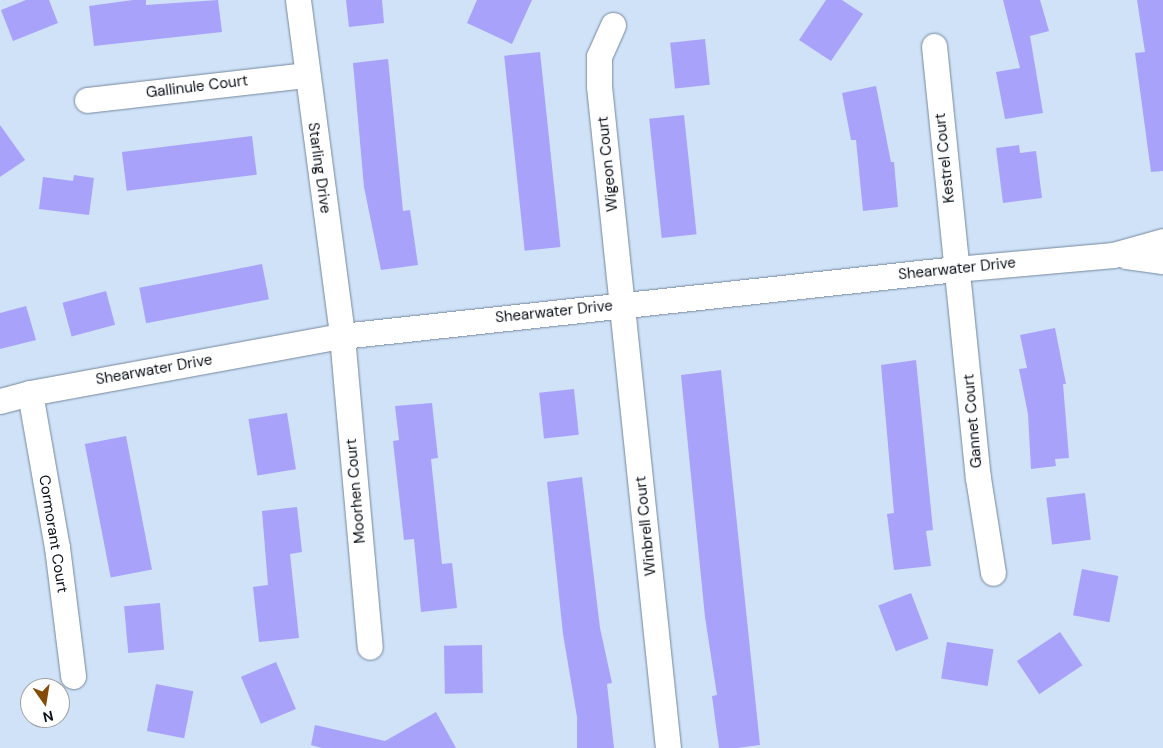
<!DOCTYPE html>
<style>
body{margin:0}
#map{position:relative;width:1163px;height:748px;overflow:hidden;background:#cfe2f8;font-family:"DM Sans",sans-serif}
div>[style]{position:absolute}
.building>*{inset:0;background:#a8a2fa;transform-origin:0 0}
.roads{filter:drop-shadow(0 0 1px #76879b) drop-shadow(0 0 1px #76879b)}
.minor>*{height:25px;margin:-12.5px;padding:0 12.5px;transform-origin:12.5px;border-radius:12.5px;background:#fff}
span{translate:-50% -50%;white-space:nowrap;text-align:center;line-height:1.15;-webkit-text-stroke:5px #fff;paint-order:stroke}
.street-label{font-size:15px;color:#0a1017}
.north{position:absolute;left:20px;top:678px;width:50px;height:50px;box-sizing:border-box;background:#fff;border:1px solid #9d9fa2;border-radius:50%;rotate:167deg;font-size:14px;font-weight:700;line-height:20px;text-align:center;color:#0a1017}
.north::after{content:'';display:block;margin:auto;width:18px;height:22px;background:#854a03;clip-path:polygon(50% 0,100% 100%,50% 72%,0 100%)}
</style>
<div id="map">
<div class="building">
<i style="clip-path:polygon(26px 0,49px 0,58px 23px,13px 41px,1px 10px)"></i>
<i style="clip-path:polygon(133px 0,146px 0,146px 5px,218px 0,222px 32px,94px 46px,89px 6px)"></i>
<i style="clip-path:polygon(346px 0,382px 0,384px 23px,349px 27px)"></i>
<i style="clip-path:polygon(477px 0,532px 0,512px 44px,467px 23px)"></i>
<i style="clip-path:polygon(826px 0,842px 0,863px 14px,831px 61px,799px 40px)"></i>
<i style="clip-path:polygon(1003px 0,1040px 0,1049px 31px,1030px 36px,1043px 113px,1005px 119px,996px 72px,1020px 68px)"></i>
<i style="clip-path:polygon(1137px 0,1163px 0,1163px 171px,1151px 172px,1135px 53px,1145px 52px)"></i>
<i style="left:705px;top:39px;width:46px;height:35px;rotate:84deg"></i>
<i style="left:540px;top:52px;width:196px;height:36px;rotate:84deg"></i>
<i style="clip-path:polygon(388px 59px,403px 211px,410px 210px,418px 265px,381px 270px,364px 187px,353px 63px)"></i>
<i style="clip-path:polygon(876px 86px,891px 162px,894px 162px,898px 207px,863px 211px,856px 140px,851px 140px,842px 93px)"></i>
<i style="left:684px;top:115px;width:120px;height:35px;rotate:84deg"></i>
<i style="clip-path:polygon(0 125px,25px 160px,0 177px)"></i>
<i style="left:252px;top:136px;width:39px;height:131px;rotate:83deg"></i>
<i style="clip-path:polygon(1019px 145px,1020px 153px,1036px 151px,1042px 198px,1003px 203px,996px 148px)"></i>
<i style="clip-path:polygon(74px 175px,94px 178px,89px 215px,39px 209px,43px 177px,73px 181px)"></i>
<i style="left:262px;top:264px;width:36px;height:125px;rotate:79deg"></i>
<i style="left:106px;top:291px;width:35px;height:45px;rotate:75deg"></i>
<i style="clip-path:polygon(26px 306px,36px 340px,0 349px,0 313px)"></i>
<i style="clip-path:polygon(1055px 328px,1066px 384px,1063px 384px,1069px 458px,1055px 459px,1056px 466px,1031px 469px,1028px 414px,1019px 369px,1027px 368px,1020px 335px)"></i>
<i style="clip-path:polygon(916px 360px,933px 530px,926px 531px,931px 566px,894px 570px,887px 514px,894px 513px,881px 365px)"></i>
<i style="clip-path:polygon(721px 370px,760px 745px,737px 748px,719px 748px,712px 696px,717px 695px,705px 617px,681px 375px)"></i>
<i style="left:574px;top:389px;width:46px;height:35px;rotate:84deg"></i>
<i style="clip-path:polygon(432px 403px,438px 458px,431px 459px,442px 564px,452px 563px,457px 608px,421px 612px,414px 539px,404px 540px,393px 441px,399px 440px,395px 406px)"></i>
<i style="left:287px;top:413px;width:57px;height:39px;rotate:81deg"></i>
<i style="left:126px;top:436px;width:136px;height:42px;rotate:79deg"></i>
<i style="clip-path:polygon(582px 477px,600px 628px,612px 683px,607px 684px,614px 748px,577px 748px,577px 717px,563px 634px,547px 482px)"></i>
<i style="left:1085px;top:493px;width:47px;height:39px;rotate:83deg"></i>
<i style="clip-path:polygon(297px 507px,302px 552px,290px 554px,299px 638px,259px 642px,253px 587px,268px 585px,262px 511px)"></i>
<i style="left:1082px;top:569px;width:37px;height:47px;rotate:11deg"></i>
<i style="left:911px;top:593px;width:49px;height:35px;rotate:69deg"></i>
<i style="left:160px;top:603px;width:47px;height:36px;rotate:85deg"></i>
<i style="left:1060px;top:632px;width:40px;height:52px;rotate:56deg"></i>
<i style="left:947px;top:642px;width:47px;height:37px;rotate:9deg"></i>
<i style="left:482px;top:645px;width:48px;height:38px;rotate:89deg"></i>
<i style="left:276px;top:662px;width:51px;height:38px;rotate:67deg"></i>
<i style="left:156px;top:684px;width:38px;height:48px;rotate:11deg"></i>
<i style="clip-path:polygon(436px 712px,456px 748px,322px 748px,311px 745px,315px 725px,385px 741px)"></i>
</div>
<div class="roads">
<div class="minor">
<i style="left:298px;top:0;width:339px;rotate:82.5deg"></i>
<i style="left:342px;top:336px;width:312px;rotate:84.9deg"></i>
<i style="left:613px;top:25px;width:34px;rotate:114deg"></i>
<i style="left:599px;top:56px;width:30px;rotate:90deg"></i>
<i style="left:599px;top:86px;width:666px;rotate:84.05deg"></i>
<i style="left:934px;top:46px;width:434px;rotate:84.2deg"></i>
<i style="left:978px;top:478px;width:96px;rotate:81deg"></i>
<i style="left:87px;top:100px;width:220px;rotate:-6.5deg"></i>
<i style="left:1126px;top:256px;width:37px;rotate:8deg"></i>
<i style="left:30px;top:393px;width:156px;rotate:80.1deg"></i>
<i style="left:57px;top:547px;width:130px;rotate:82.9deg"></i>
<i style="left:0;top:401px;width:31px;rotate:-15deg"></i>
<i style="left:30px;top:393px;width:317px;rotate:-10.4deg"></i>
<i style="left:342px;top:336px;width:618px;rotate:-6.23deg"></i>
<i style="left:956px;top:269px;width:158px;rotate:-5.1deg"></i>
<i style="left:1113px;top:255px;width:52px;rotate:-15.6deg"></i>
</div>
</div>
<div class="street-label">
<span style="left:197px;top:87px;rotate:-7deg">Gallinule Court</span>
<span style="left:945px;top:158px;rotate:-96deg">Kestrel Court</span>
<span style="left:608px;top:164px;rotate:-96deg">Wigeon Court</span>
<span style="left:319px;top:168px;rotate:82deg">Starling Drive</span>
<span style="left:957px;top:269px;rotate:-6deg">Shearwater Drive</span>
<span style="left:554px;top:312px;rotate:-6deg">Shearwater Drive</span>
<span style="left:154px;top:370px;rotate:-10deg">Shearwater Drive</span>
<span style="left:973px;top:421px;rotate:-95deg">Gannet Court</span>
<span style="left:356px;top:491px;rotate:-95deg">Moorhen Court</span>
<span style="left:646px;top:526px;rotate:-96deg">Winbrell Court</span>
<span style="left:53px;top:534px;rotate:81deg">Cormorant Court</span>
</div>
<div class="north">N</div>
</div>
